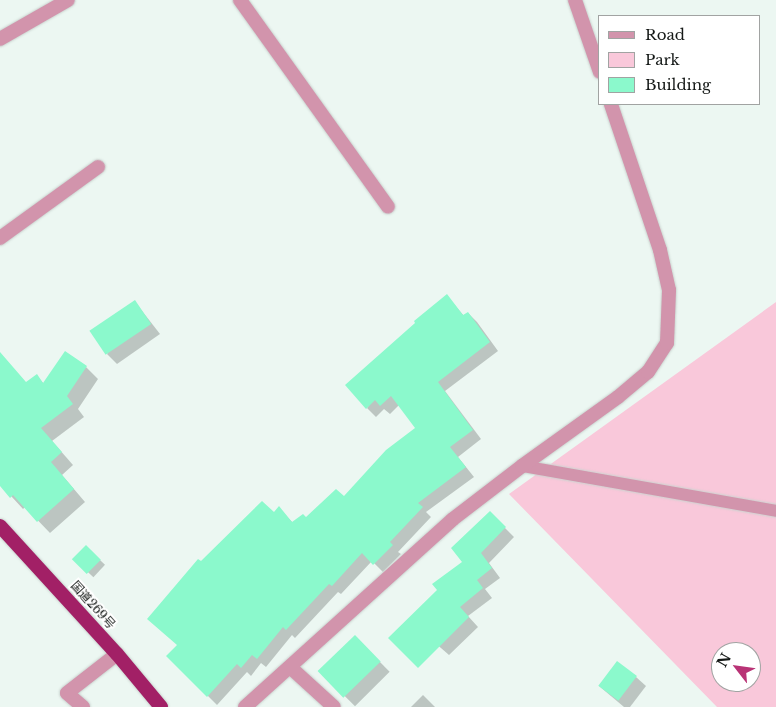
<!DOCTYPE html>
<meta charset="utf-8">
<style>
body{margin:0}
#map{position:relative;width:776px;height:707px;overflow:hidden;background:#ecf7f2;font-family:"Libre Baskerville","Noto Sans JP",serif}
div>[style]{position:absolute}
.green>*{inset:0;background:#f9c8da}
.shadow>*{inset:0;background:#0003;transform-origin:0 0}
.building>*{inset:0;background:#8bf9cc;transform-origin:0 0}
.roads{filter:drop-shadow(0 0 1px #cad3cf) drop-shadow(0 0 1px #cad3cf)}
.service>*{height:12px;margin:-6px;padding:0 6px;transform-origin:6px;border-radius:6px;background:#d294ac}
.minor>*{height:14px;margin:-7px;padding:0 7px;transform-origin:7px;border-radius:7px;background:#d294ac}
.trunk>*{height:14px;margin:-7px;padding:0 7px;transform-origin:7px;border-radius:7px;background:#a22066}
span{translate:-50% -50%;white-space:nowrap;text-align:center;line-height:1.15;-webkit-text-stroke:4px #fff;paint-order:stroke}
.street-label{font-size:12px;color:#151917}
.legend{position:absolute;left:598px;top:15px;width:162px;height:90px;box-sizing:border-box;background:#fff;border:1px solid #a1a3a2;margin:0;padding:6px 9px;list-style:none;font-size:15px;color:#151917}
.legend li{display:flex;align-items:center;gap:10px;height:25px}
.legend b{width:25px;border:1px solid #a1a3a2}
.north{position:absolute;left:711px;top:642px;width:50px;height:50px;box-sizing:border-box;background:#fff;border:1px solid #a1a3a2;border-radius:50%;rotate:300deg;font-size:14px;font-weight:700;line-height:20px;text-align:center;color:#151917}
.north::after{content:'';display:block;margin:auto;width:18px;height:22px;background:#b93376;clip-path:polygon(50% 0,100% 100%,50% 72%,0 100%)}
</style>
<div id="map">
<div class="green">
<i style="clip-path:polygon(evenodd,776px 302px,776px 707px,717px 707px,509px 494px,776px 302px,721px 652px,751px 652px,751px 682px,721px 682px,721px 652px)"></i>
</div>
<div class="shadow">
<i style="clip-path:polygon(447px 296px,464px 316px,468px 313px,477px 322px,498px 351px,445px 391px,481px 439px,458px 457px,474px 477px,426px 512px,431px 517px,398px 552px,401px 554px,383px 572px,372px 561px,341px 594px,338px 592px,295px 638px,292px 635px,266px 667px,261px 663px,251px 676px,247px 672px,217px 705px,168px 656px,178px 646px,201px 563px,274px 514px,279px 508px,293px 523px,306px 519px,344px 498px,417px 429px,399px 405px,390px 414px,384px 409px,376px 417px,367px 408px)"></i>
<i style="clip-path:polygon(135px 302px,160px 334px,117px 364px,107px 354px)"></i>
<i style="clip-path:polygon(0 354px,26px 383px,37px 376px,44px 384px,86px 367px,98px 379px,78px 409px,84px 417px,52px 441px,73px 465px,62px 475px,85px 502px,50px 533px,25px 507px,23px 509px,0 484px)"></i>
<i style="clip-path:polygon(490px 513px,514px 537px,489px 563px,500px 578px,485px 589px,492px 598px,468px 616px,478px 627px,449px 655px,418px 628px,439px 590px,463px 562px)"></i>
<i style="left:86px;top:547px;width:26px;height:17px;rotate:43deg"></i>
<i style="left:355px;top:637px;width:49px;height:49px;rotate:45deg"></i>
<i style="clip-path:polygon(636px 677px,646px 686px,630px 707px,624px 707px,599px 686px)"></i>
<i style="clip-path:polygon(423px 695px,435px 707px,411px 707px)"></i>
</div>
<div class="building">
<i style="clip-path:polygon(447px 294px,463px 315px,468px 312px,490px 342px,438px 382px,473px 430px,450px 447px,466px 467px,418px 503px,423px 507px,390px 542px,393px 545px,373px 565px,362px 553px,332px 586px,329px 584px,286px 630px,283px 627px,257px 659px,252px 655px,241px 668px,237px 664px,207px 697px,166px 656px,177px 645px,147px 619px,198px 559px,201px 561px,262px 501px,274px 512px,279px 506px,292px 522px,303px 514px,306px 517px,336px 489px,344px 496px,386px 450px,415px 428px,391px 396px,380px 406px,375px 400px,366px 409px,345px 385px,415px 323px,414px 321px)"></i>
<i style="left:135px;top:300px;width:29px;height:55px;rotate:56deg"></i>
<i style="clip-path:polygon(65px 351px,87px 366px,67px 396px,73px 404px,41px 428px,62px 452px,51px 462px,74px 489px,37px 522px,13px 495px,10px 498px,0 486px,0 352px,26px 382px,37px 374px,43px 383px)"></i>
<i style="clip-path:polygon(490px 511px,506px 527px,481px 553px,492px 568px,477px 580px,483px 588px,460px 607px,469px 617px,418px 668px,388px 638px,437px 590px,432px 584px,462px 562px,451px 548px)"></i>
<i style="left:86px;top:545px;width:21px;height:20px;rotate:45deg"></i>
<i style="left:355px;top:635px;width:37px;height:52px;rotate:46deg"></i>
<i style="left:617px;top:661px;width:25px;height:31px;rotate:37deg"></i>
</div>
<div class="roads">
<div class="service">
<i style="left:522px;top:466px;width:258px;rotate:10deg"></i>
</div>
<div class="minor">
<i style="left:240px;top:0;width:254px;rotate:54.4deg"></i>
<i style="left:575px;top:0;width:76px;rotate:70.9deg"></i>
<i style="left:0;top:39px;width:78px;rotate:-29.8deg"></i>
<i style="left:0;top:238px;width:121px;rotate:-35.9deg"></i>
<i style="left:290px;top:667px;width:59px;rotate:42.3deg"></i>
<i style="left:83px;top:707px;width:21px;rotate:-139deg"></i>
<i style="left:67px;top:693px;width:63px;rotate:-38deg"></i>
<i style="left:245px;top:707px;width:280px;rotate:-42.1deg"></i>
<i style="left:453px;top:519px;width:87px;rotate:-37.5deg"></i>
<i style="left:522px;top:466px;width:118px;rotate:-35.7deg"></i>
<i style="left:618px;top:397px;width:39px;rotate:-40deg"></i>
<i style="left:648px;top:372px;width:35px;rotate:-57deg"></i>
<i style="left:667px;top:343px;width:53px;rotate:-87.8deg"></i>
<i style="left:669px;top:290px;width:41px;rotate:-102.7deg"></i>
<i style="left:660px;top:250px;width:154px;rotate:-108.6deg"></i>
</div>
<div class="trunk">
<i style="left:0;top:526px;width:173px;rotate:47.6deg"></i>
<i style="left:117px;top:654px;width:69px;rotate:50.3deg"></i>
</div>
</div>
<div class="street-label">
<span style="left:93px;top:605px;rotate:48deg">国道269号</span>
</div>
<ul class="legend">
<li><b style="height:6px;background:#d294ac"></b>Road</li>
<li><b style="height:14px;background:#f9c8da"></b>Park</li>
<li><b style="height:14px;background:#8bf9cc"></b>Building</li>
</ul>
<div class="north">N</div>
</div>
